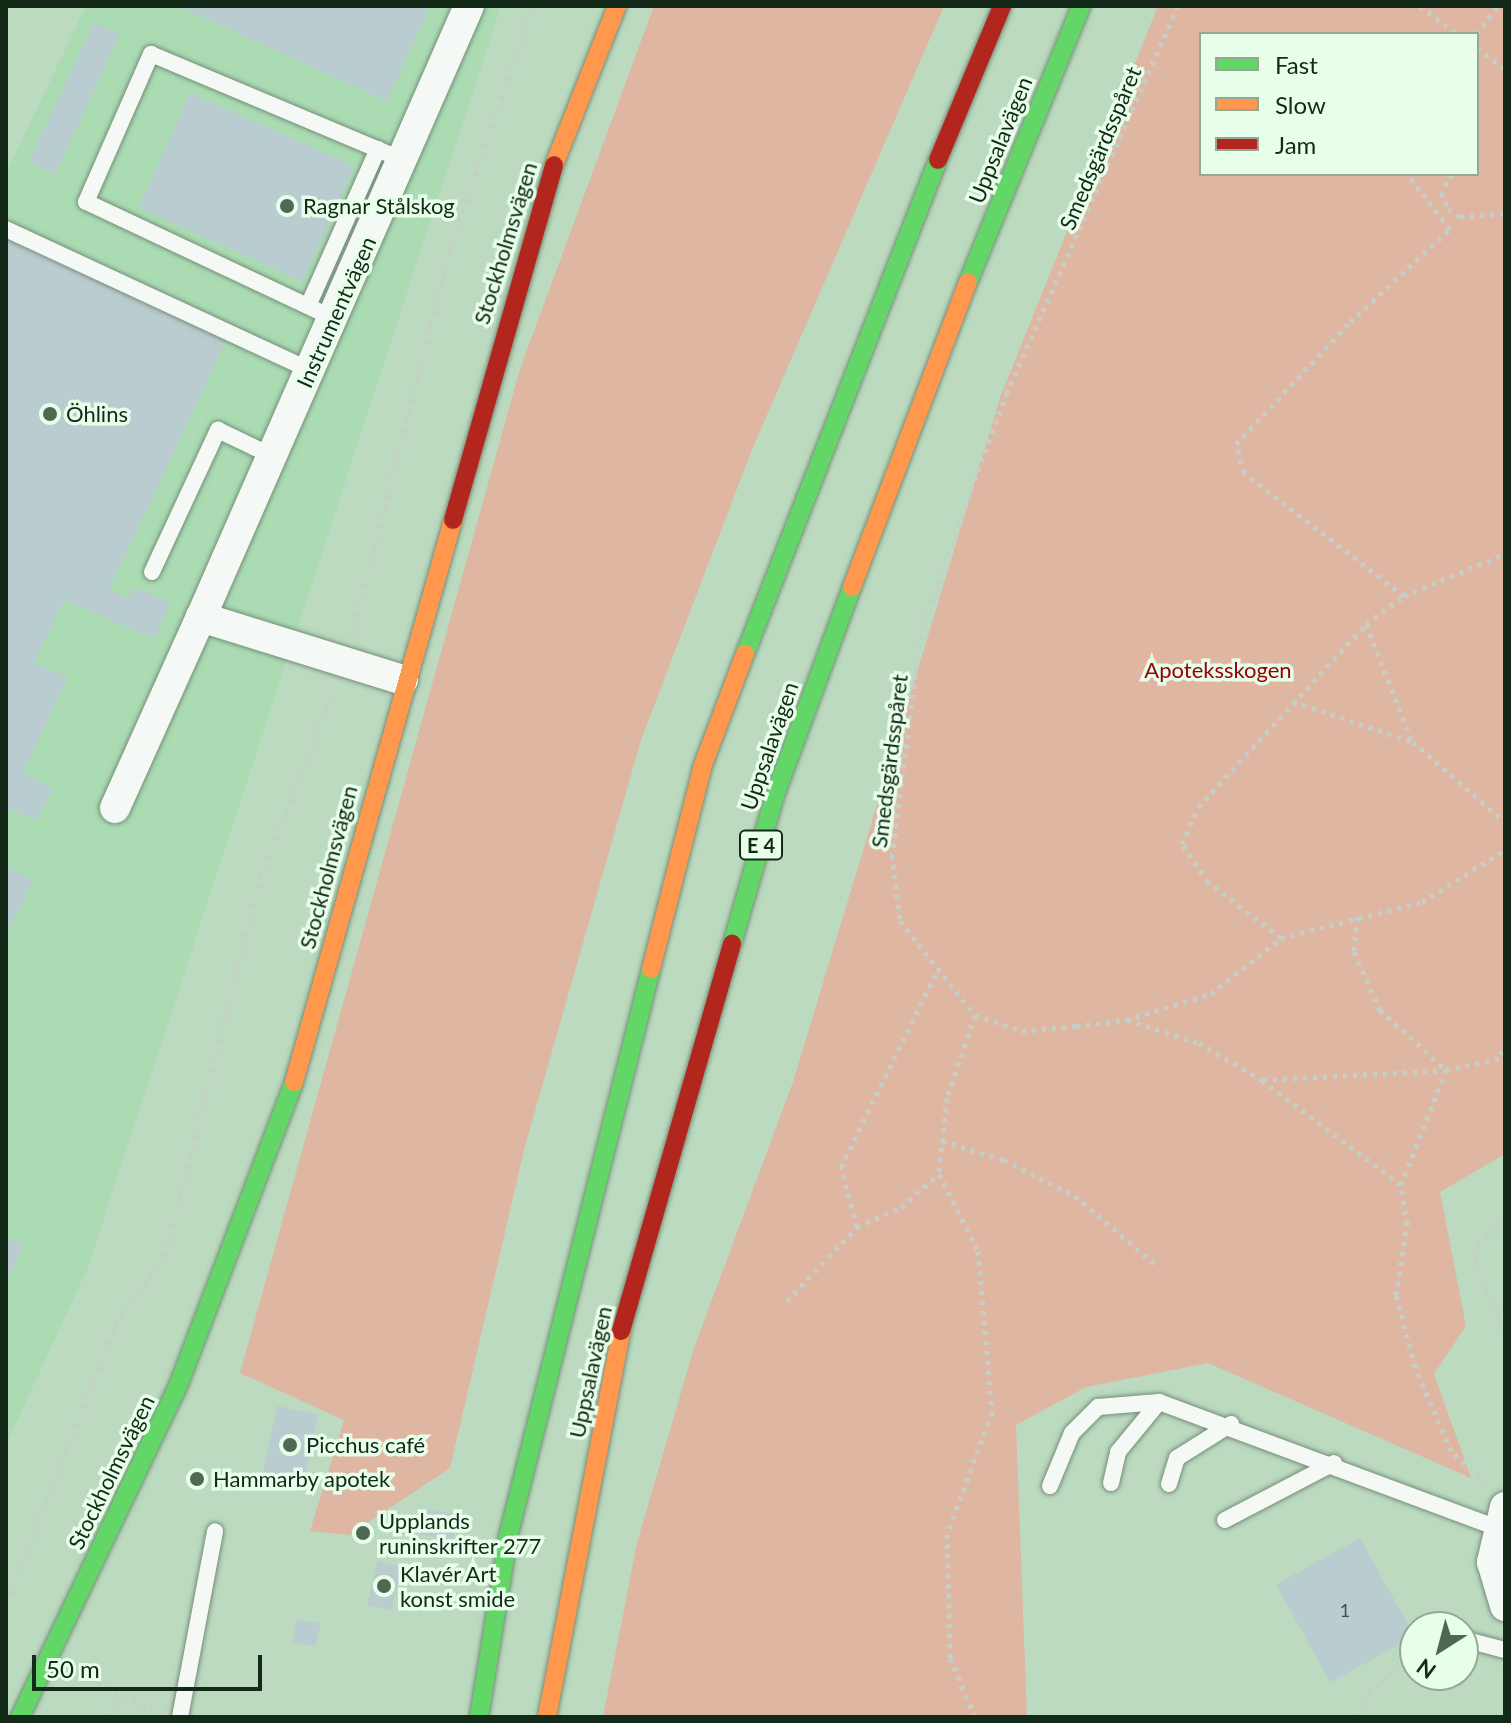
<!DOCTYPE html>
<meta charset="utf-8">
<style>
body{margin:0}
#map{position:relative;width:1511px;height:1723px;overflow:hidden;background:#bbdabf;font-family:Lato,sans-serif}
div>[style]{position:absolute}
.built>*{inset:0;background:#aadbb2}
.green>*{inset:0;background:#deb6a2}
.building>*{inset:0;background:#b9cccf;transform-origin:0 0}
.path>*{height:5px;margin-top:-2.5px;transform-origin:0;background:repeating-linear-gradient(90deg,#c5cfc7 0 4px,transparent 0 10px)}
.roads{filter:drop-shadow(0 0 2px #768e7a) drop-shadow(0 0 2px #768e7a)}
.lane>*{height:16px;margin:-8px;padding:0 8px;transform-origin:8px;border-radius:8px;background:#f5f9f5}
.street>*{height:30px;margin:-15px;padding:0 15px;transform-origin:15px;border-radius:15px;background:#f5f9f5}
.fast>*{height:18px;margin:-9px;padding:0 9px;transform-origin:9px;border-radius:9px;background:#63d668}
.slow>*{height:18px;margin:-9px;padding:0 9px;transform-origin:9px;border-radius:9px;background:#ff974d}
.jam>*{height:18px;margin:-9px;padding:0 9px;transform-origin:9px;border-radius:9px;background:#b3261e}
.dots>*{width:22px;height:22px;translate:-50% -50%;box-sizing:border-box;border:4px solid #e7feea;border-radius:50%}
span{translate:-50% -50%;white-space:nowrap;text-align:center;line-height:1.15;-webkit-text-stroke:7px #e7feea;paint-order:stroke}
.number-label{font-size:18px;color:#3d5246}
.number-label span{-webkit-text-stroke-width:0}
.shield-label span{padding:2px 6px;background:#e7feea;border:2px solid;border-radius:6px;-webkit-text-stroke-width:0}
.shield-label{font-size:20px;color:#142a18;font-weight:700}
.street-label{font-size:22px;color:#142a18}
.poi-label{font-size:22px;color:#142a18}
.left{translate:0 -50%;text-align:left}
.park-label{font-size:22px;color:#980003}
.frame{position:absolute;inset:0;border:8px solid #142a18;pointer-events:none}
.legend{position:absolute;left:1199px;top:32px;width:280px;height:144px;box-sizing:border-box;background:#e7feea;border:2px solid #93a996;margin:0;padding:10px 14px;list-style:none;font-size:24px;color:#142a18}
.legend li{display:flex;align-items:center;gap:16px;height:40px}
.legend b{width:40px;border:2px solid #93a996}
.north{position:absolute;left:1399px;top:1611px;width:80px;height:80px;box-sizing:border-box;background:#e7feea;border:2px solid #93a996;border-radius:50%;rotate:216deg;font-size:22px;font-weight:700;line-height:32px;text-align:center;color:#142a18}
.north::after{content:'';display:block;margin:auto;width:28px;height:36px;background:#4e6852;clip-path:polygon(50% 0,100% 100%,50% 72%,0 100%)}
.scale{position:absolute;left:32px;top:1655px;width:230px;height:36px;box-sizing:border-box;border:4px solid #142a18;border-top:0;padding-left:10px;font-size:24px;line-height:28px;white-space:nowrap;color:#142a18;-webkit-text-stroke:6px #e7feea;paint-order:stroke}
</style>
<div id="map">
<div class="built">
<i style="clip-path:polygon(86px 6px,501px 6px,88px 1267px,6px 1445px,6px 173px)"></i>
</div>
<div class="green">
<i style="clip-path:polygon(654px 6px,944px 6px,751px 452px,641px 740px,525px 1146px,450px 1468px,349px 1535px,310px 1531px,344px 1420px,240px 1373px,520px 369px)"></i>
<i style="clip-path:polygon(evenodd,1158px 6px,1505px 6px,1505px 1154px,1440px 1192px,1466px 1326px,1434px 1374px,1471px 1478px,1208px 1363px,1086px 1387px,1016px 1425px,1027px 1717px,603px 1717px,637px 1543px,694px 1348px,793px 1082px,1001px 395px,1158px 6px,1201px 34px,1477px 34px,1477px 174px,1201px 174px,1201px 34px)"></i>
</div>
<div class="building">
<i style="clip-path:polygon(178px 6px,430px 6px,387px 101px)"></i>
<i style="left:94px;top:22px;width:29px;height:155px;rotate:25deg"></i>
<i style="left:190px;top:93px;width:180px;height:126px;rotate:24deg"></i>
<i style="clip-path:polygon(6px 236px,228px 337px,109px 590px,129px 598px,135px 587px,170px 603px,155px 639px,64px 600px,34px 663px,68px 677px,23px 773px,53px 788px,37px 820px,6px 808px)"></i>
<i style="clip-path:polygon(6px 867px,33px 880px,6px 938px)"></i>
<i style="clip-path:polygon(6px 1236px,24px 1244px,6px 1284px)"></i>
<i style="left:277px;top:1406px;width:42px;height:71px;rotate:12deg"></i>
<i style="left:426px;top:1508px;width:33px;height:27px;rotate:12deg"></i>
<i style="left:1360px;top:1538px;width:112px;height:96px;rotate:61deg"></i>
<i style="left:378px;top:1561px;width:25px;height:45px;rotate:14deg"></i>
<i style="left:297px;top:1619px;width:24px;height:23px;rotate:12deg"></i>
</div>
<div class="path">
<i style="left:1178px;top:6px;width:422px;rotate:113.9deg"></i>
<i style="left:1007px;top:392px;width:248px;rotate:110deg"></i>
<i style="left:922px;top:625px;width:232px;rotate:97.4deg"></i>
<i style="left:892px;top:855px;width:66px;rotate:83.1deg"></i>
<i style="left:900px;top:921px;width:120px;rotate:51.4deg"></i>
<i style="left:975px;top:1015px;width:50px;rotate:18.8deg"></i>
<i style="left:1022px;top:1031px;width:54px;rotate:-5.3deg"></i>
<i style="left:1076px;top:1026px;width:50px;rotate:-6.8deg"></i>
<i style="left:1126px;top:1020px;width:89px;rotate:-17deg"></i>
<i style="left:1211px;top:994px;width:90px;rotate:-38.7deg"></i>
<i style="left:1281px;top:938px;width:146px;rotate:-14.3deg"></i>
<i style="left:1422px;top:902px;width:98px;rotate:-32.1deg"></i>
<i style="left:1420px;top:6px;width:47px;rotate:36.4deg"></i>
<i style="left:1476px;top:34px;width:36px;rotate:-51deg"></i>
<i style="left:1477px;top:48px;width:35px;rotate:37deg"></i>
<i style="left:1452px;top:174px;width:22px;rotate:120deg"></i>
<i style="left:1441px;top:193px;width:17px;rotate:66deg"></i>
<i style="left:1448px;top:209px;width:14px;rotate:34deg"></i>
<i style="left:1460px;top:217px;width:45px;rotate:-5.1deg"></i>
<i style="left:1404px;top:596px;width:202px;rotate:-142.4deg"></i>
<i style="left:1244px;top:473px;width:30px;rotate:-105deg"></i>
<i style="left:1236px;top:444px;width:167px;rotate:-46.9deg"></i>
<i style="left:1350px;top:322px;width:137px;rotate:-42.9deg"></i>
<i style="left:1450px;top:229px;width:70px;rotate:-128deg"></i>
<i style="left:1366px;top:624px;width:126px;rotate:68.5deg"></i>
<i style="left:352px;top:635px;width:396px;rotate:-75.7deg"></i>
<i style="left:450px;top:251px;width:259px;rotate:-71.3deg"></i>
<i style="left:1293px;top:701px;width:127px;rotate:18.9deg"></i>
<i style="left:1413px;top:742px;width:122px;rotate:41deg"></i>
<i style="left:1357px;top:917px;width:35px;rotate:95deg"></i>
<i style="left:1354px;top:952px;width:64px;rotate:65.9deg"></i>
<i style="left:1380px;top:1010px;width:89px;rotate:42.3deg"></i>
<i style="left:1281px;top:938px;width:92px;rotate:-142.5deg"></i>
<i style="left:1208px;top:882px;width:46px;rotate:-124.4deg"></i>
<i style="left:1182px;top:844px;width:40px;rotate:-66.6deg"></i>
<i style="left:1198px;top:807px;width:248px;rotate:-47.4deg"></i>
<i style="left:1366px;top:624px;width:47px;rotate:-36.4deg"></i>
<i style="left:1404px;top:596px;width:109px;rotate:-22.6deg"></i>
<i style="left:975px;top:1015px;width:88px;rotate:108.6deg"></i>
<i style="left:947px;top:1098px;width:76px;rotate:96deg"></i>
<i style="left:939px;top:1174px;width:86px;rotate:63.1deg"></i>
<i style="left:978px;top:1251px;width:162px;rotate:85deg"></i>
<i style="left:992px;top:1412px;width:130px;rotate:110.2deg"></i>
<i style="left:947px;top:1534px;width:124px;rotate:88.6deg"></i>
<i style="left:950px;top:1658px;width:64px;rotate:67deg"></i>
<i style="left:1127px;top:1020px;width:76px;rotate:17.7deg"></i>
<i style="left:1199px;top:1043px;width:73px;rotate:30.4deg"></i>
<i style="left:1262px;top:1080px;width:174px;rotate:37.1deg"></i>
<i style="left:1501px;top:1055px;width:13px;rotate:-72deg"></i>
<i style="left:1263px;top:1080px;width:182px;rotate:-3.1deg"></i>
<i style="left:942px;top:1141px;width:65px;rotate:17deg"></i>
<i style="left:1004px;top:1160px;width:80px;rotate:26.9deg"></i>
<i style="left:1075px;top:1196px;width:108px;rotate:40.5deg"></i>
<i style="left:1505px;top:1223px;width:34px;rotate:142deg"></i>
<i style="left:1478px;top:1244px;width:16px;rotate:104deg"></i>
<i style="left:1474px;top:1260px;width:79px;rotate:67deg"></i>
<i style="left:857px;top:1227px;width:48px;rotate:-24.4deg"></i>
<i style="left:901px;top:1207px;width:50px;rotate:-41deg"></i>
<i style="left:787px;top:1301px;width:102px;rotate:-46.6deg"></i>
<i style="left:857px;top:1227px;width:62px;rotate:-104.9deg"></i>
<i style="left:841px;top:1167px;width:216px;rotate:-63.9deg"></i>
<i style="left:1487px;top:1484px;width:49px;rotate:-137.5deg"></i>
<i style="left:1451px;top:1451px;width:91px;rotate:-113.2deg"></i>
<i style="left:1415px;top:1367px;width:74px;rotate:-104.8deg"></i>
<i style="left:1396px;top:1295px;width:72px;rotate:-81.2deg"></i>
<i style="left:1407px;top:1224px;width:39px;rotate:-99deg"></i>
<i style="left:1401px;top:1185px;width:123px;rotate:-68.6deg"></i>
<i style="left:1446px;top:1070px;width:60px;rotate:-12.4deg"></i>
<i style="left:6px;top:1604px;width:298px;rotate:-68.5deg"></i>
<i style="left:115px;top:1327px;width:87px;rotate:-54.8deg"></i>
<i style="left:165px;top:1256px;width:391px;rotate:-75.9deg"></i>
<i style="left:260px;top:877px;width:201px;rotate:-68.4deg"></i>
<i style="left:79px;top:1674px;width:90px;rotate:26.3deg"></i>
<i style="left:109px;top:1717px;width:25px;rotate:-74deg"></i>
<i style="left:1357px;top:1717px;width:25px;rotate:-64deg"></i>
<i style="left:1368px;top:1694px;width:64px;rotate:-43.1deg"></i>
<i style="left:1495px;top:1717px;width:11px;rotate:-22deg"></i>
</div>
<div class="roads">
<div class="lane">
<i style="left:6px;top:229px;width:335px;rotate:24.9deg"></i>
<i style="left:308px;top:306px;width:172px;rotate:-66deg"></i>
<i style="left:333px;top:318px;width:273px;rotate:-154.8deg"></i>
<i style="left:86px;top:202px;width:162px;rotate:-66.3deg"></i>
<i style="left:151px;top:54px;width:273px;rotate:22.8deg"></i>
<i style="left:152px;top:572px;width:157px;rotate:-65.1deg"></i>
<i style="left:218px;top:430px;width:60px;rotate:25.7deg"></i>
<i style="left:1111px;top:1483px;width:32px;rotate:-77deg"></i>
<i style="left:1118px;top:1452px;width:65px;rotate:-50.6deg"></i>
<i style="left:1169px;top:1484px;width:27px;rotate:-73deg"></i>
<i style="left:1177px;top:1458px;width:64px;rotate:-32.2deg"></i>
<i style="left:1050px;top:1486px;width:57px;rotate:-67.5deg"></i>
<i style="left:1072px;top:1433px;width:37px;rotate:-45deg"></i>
<i style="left:1098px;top:1407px;width:61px;rotate:-4.7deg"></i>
<i style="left:1159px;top:1402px;width:359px;rotate:20.4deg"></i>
<i style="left:1225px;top:1520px;width:123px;rotate:-27.6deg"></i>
<i style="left:1463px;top:1639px;width:43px;rotate:14.7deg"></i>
<i style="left:180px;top:1717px;width:189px;rotate:-79.3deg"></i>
</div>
<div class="street">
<i style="left:403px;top:680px;width:212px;rotate:-162.7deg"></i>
<i style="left:201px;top:617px;width:667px;rotate:-66.32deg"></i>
<i style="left:115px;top:808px;width:209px;rotate:-65.8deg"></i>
<i style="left:1505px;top:1507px;width:57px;rotate:103.3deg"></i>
<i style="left:1492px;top:1562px;width:46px;rotate:73.5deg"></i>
</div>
<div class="fast">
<i style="left:968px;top:282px;width:298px;rotate:-67.7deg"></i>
<i style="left:745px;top:654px;width:530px;rotate:-68.66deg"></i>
<i style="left:732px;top:944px;width:155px;rotate:-73.9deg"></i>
<i style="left:775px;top:795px;width:222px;rotate:-69.7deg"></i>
<i style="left:20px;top:1717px;width:367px;rotate:-64.5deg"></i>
<i style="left:178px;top:1386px;width:325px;rotate:-69.1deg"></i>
<i style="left:479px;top:1717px;width:182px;rotate:-80.8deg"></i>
<i style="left:508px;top:1537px;width:586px;rotate:-75.87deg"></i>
</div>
<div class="slow">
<i style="left:554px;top:165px;width:171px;rotate:-68.4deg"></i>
<i style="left:852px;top:587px;width:326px;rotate:-69.2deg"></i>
<i style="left:651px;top:969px;width:211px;rotate:-75.7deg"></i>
<i style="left:703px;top:765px;width:119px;rotate:-69.3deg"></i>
<i style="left:294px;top:1082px;width:584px;rotate:-74.2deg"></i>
<i style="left:547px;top:1717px;width:393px;rotate:-79.1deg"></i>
</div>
<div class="jam">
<i style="left:938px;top:160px;width:167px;rotate:-67.4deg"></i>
<i style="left:453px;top:520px;width:369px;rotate:-74.1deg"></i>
<i style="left:621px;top:1331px;width:403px;rotate:-74deg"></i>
</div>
</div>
<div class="dots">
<i style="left:287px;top:206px;background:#4e6852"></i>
<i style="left:50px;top:414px;background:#4e6852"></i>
<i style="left:290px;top:1445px;background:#4e6852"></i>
<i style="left:197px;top:1479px;background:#4e6852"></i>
<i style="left:363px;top:1533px;background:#4e6852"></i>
<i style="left:384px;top:1586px;background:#4e6852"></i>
</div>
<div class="number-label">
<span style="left:1345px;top:1610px">1</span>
</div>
<div class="shield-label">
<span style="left:761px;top:845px">E 4</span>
</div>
<div class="street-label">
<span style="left:1000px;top:140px;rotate:-68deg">Uppsalavägen</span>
<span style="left:1100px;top:148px;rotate:-67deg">Smedsgärdsspåret</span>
<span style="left:505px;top:243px;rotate:-73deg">Stockholmsvägen</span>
<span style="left:336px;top:312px;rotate:-66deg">Instrumentvägen</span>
<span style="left:769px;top:746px;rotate:-71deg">Uppsalavägen</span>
<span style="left:889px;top:761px;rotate:-83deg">Smedsgärdsspåret</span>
<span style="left:328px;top:867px;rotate:-75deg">Stockholmsvägen</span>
<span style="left:590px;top:1372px;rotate:-78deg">Uppsalavägen</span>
<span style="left:111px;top:1472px;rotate:-64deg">Stockholmsvägen</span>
</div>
<div class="poi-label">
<span class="left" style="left:303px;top:206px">Ragnar Stålskog</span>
<span class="left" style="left:66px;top:414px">Öhlins</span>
<span class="left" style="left:306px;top:1445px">Picchus café</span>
<span class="left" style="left:213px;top:1479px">Hammarby apotek</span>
<span class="left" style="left:379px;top:1533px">Upplands<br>runinskrifter 277</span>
<span class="left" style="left:400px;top:1586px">Klavér Art<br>konst smide</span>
</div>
<div class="park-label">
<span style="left:1218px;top:670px">Apoteksskogen</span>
</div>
<div class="frame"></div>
<ul class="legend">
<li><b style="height:10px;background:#63d668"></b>Fast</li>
<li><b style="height:10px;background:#ff974d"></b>Slow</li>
<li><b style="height:10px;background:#b3261e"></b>Jam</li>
</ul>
<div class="north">N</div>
<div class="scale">50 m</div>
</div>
